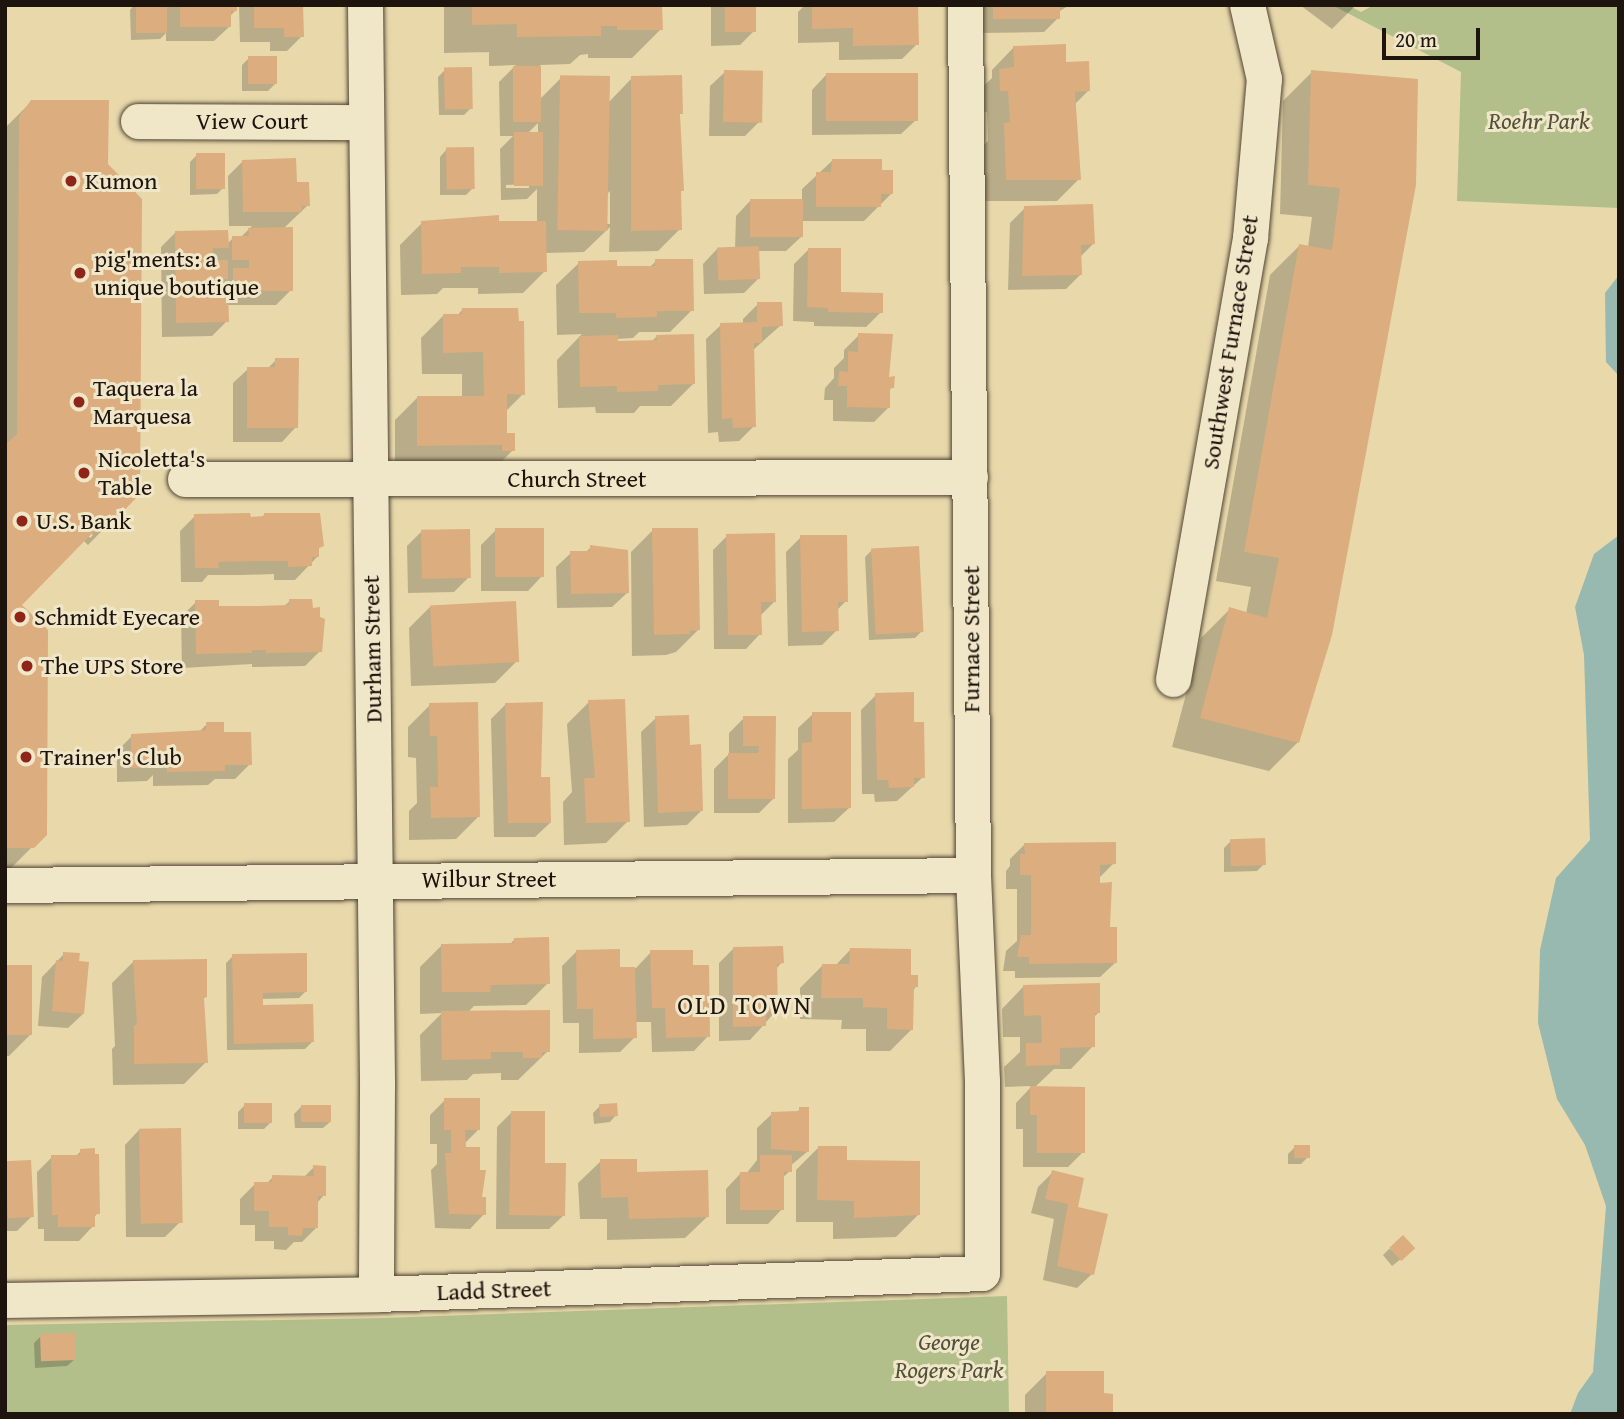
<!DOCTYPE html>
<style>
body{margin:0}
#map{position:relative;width:1624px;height:1419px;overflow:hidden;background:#e8d8aa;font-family:"Gentium Book Plus",serif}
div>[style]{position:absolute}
.green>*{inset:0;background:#b3bf8b}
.water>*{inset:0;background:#98b9af}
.shadow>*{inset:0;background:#0003}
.building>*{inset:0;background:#dcad7e;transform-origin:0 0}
.roads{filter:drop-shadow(0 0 2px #504535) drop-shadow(0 0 2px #504535)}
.minor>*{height:35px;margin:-17.5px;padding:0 17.5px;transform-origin:17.5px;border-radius:17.5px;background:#f0e6c8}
.dots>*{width:19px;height:19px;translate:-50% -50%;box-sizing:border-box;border:4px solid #f0e6c8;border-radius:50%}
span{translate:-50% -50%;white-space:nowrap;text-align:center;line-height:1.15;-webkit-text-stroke:6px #f0e6c8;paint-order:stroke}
.street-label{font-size:24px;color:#1e140e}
.park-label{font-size:24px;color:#52503a;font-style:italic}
.poi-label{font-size:24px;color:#1e140e}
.left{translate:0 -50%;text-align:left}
.neighbourhood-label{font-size:26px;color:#1e140e;letter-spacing:2px}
.frame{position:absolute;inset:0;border:7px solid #1e140e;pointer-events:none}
.scale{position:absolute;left:1382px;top:28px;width:98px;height:32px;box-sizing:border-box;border:4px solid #1e140e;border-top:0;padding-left:9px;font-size:21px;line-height:24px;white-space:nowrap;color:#1e140e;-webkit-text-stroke:5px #f0e6c8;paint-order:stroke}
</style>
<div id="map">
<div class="green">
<i style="clip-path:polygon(1332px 5px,1348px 5px,1361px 12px,1374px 5px,1619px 5px,1619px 208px,1457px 201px,1461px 72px)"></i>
<i style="clip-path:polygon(1007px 1296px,1009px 1414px,5px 1414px,5px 1325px,384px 1318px)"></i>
</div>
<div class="water">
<i style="clip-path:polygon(1619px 275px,1619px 376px,1606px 362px,1605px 293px)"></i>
<i style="clip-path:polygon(1619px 535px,1619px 1414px,1570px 1414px,1578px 1393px,1593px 1372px,1606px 1206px,1585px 1145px,1557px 1099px,1538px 1023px,1540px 950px,1556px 878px,1590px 840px,1584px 655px,1575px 607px,1594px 554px)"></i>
</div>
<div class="shadow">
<i style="clip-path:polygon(134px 5px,235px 5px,235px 11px,229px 17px,229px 27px,214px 41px,166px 41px,166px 33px,160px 39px,131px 40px,130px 10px)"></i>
<i style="clip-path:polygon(239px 5px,302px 5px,302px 36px,287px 51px,270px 51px,270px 42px,240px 42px)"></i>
<i style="clip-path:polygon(evenodd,444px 5px,661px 5px,661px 29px,632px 58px,588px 58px,588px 54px,580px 55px,570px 64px,540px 65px,540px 99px,560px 79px,609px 102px,632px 78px,679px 155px,682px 190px,679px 193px,680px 229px,658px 251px,609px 252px,610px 227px,584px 252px,545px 253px,545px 271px,523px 293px,478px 294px,478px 288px,443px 288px,437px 294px,401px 295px,400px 245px,422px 223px,498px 217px,498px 223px,537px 222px,537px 189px,527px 199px,501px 200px,500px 149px,513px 136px,500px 136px,499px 82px,516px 65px,489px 66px,489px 52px,444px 53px,444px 5px,538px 123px,538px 134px,527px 134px,538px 123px,444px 5px,529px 184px,529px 188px,506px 188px,506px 185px,529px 184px,444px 5px,610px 191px,610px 224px,606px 224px,606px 195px,610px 191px)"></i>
<i style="clip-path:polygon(711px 5px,754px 5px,755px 30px,740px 45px,711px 46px)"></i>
<i style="clip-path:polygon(805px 5px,916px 5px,917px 44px,902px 59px,839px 60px,839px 42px,798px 43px,798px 12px)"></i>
<i style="clip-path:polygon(979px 5px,1070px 5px,1058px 12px,1058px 18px,1044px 32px,979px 33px)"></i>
<i style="clip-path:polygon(1300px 5px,1356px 5px,1332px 29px)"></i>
<i style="clip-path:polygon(1014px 47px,1065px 64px,1089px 90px,1074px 105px,1079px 179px,1057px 201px,984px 201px,982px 147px,988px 141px,987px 112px,978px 112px,977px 92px,992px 78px,992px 70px)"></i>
<i style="clip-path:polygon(249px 58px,275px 84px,268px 91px,242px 91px,242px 65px)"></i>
<i style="clip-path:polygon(445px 70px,471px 108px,464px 115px,439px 115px,438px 77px)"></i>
<i style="clip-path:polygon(725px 72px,760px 121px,745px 136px,709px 136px,710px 86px)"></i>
<i style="clip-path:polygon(1312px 72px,1416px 81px,1298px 742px,1269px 771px,1172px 747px,1201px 638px,1230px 609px,1246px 614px,1251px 587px,1216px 581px,1270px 275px,1299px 246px,1308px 247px,1312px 217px,1280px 214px,1283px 101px)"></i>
<i style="clip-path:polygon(826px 75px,916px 120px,901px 134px,812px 135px,812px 90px)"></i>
<i style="clip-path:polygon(31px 102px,106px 164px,138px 494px,88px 545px,83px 540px,20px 605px,45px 834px,5px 874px,5px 455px,90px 538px,93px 535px,5px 450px,5px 128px)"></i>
<i style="clip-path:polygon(446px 150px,473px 188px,466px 195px,440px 195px,440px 157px)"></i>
<i style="clip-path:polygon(197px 155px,224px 187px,217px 194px,190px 195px,190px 162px)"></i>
<i style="clip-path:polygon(833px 160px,880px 172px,891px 194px,864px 221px,801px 221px,801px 237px,786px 251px,758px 251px,759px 278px,744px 293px,704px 294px,703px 264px,717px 249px,735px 249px,736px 216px,750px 201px,802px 201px,802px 189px)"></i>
<i style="clip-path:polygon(evenodd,243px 161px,308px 205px,283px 229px,291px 290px,276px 305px,227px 305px,227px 321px,212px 336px,162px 337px,161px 247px,176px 232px,227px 244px,233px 238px,240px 238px,252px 226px,229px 226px,228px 176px,243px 161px,219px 286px,219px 293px,212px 293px,219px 286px)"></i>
<i style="clip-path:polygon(1025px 208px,1093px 244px,1080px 257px,1080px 275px,1066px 289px,1008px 290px,1010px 223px)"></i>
<i style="clip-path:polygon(809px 249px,840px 294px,881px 312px,866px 327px,814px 326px,814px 322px,793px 321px,794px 264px)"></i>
<i style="clip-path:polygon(656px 261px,692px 310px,670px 332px,639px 332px,633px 338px,616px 339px,616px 343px,651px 342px,657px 336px,693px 384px,671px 406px,640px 406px,634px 413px,596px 413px,595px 407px,558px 408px,557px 360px,582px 334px,557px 335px,556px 285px,579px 263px,615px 268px,649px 268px)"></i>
<i style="clip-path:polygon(758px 304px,781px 325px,752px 351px,754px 426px,739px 441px,719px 442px,718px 432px,708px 433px,706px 339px,721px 325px,743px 324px,743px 319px)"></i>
<i style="clip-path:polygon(462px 310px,523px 394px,505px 412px,506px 435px,513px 450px,491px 472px,395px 467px,395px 420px,417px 398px,462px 398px,462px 374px,422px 374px,421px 338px,443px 316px,457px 316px)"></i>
<i style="clip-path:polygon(859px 335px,893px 387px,888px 391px,889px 407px,874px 422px,833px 421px,833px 400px,824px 400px,825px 388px,834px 378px,834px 368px,844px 358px,844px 350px)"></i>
<i style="clip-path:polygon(276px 360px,296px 427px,282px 442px,233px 442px,233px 383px,248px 369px,267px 369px)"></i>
<i style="clip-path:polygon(264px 515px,317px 550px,318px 556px,295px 580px,274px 580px,274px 574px,242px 575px,208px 575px,202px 582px,181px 582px,180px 531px,195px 516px,249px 518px,261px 518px)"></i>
<i style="clip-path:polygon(496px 530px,542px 576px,528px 591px,481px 591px,481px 545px)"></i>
<i style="clip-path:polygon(653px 530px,698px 630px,676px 652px,666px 655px,632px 656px,631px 552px)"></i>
<i style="clip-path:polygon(422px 531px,469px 577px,454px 592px,408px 593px,407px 546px)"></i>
<i style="clip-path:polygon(727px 536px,775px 601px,760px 616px,760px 634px,746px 649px,714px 649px,713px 550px)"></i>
<i style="clip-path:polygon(801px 537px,846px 601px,836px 611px,837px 630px,822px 645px,788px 646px,786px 552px)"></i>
<i style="clip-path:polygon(591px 547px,627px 593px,612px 607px,557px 608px,556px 567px,571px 553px,585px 553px)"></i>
<i style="clip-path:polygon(872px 550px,922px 631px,915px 638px,869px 640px,865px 557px)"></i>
<i style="clip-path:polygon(290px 601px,320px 651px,305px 666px,252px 667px,252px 664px,182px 668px,181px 617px,196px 602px,217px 607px,283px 607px)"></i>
<i style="clip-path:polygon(431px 606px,517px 661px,495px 683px,411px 686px,409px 628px)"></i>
<i style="clip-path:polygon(876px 695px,912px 724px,923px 777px,897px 801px,875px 802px,874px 794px,862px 794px,861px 710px)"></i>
<i style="clip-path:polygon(589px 702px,628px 821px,606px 843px,564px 845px,563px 802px,572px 792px,567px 724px)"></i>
<i style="clip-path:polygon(506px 704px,539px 779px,550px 823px,535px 837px,494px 837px,491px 719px)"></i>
<i style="clip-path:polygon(430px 705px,478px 817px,456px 839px,409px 840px,409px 811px,417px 803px,416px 758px,408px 757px,408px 727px)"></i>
<i style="clip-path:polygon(813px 714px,849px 808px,834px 822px,788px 823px,788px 759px,798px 750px,798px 728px)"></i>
<i style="clip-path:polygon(656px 718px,702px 810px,687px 825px,644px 827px,641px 732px)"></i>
<i style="clip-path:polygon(744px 718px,774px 718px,774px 798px,759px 813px,714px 813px,714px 769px,729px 754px,729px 733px)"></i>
<i style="clip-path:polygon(207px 724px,223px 734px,250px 764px,235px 779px,215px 779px,208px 785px,153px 786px,153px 775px,147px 781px,117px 782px,117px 751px,132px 736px,199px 732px)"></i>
<i style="clip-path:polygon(1231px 841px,1264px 864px,1257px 871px,1224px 872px,1224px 848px)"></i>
<i style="clip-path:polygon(1025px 844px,1114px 863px,1098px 879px,1115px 963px,1100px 977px,1015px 978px,1015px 971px,1003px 971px,1006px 951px,1017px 941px,1017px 889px,1006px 889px,1006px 871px,1010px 866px,1010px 859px)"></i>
<i style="clip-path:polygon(515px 939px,548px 983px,526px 1005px,474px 1006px,467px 1013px,548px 1051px,518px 1080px,501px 1080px,501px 1073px,473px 1074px,467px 1080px,421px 1081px,420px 1035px,442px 1013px,420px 1014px,420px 967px,442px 945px,510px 944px)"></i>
<i style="clip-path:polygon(733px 949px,782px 962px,776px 969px,776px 1011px,750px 1040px,719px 1041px,719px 963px)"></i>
<i style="clip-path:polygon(850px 950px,909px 977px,916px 987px,912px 991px,912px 1029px,890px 1051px,866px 1051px,866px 1029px,841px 1029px,842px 1020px,800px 1019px,800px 988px,822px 966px,835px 966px)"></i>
<i style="clip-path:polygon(576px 952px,618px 968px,636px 968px,651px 952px,692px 967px,708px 1036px,694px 1051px,652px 1052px,651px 1022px,635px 1022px,635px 1037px,620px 1052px,579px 1053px,579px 1023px,563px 1023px,562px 966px)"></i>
<i style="clip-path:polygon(64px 954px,83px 1014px,68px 1028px,38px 1026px,42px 977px)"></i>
<i style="clip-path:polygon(233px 956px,306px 991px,299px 998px,261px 999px,261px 1007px,312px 1042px,305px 1049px,227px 1050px,226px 963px)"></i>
<i style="clip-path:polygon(134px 961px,206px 996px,203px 999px,206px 1062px,184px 1084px,113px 1085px,112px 1049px,115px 1046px,112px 983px)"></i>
<i style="clip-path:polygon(5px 967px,31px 1034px,9px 1056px,5px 1056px)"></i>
<i style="clip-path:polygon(1024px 986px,1099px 1012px,1093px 1018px,1093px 1046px,1071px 1069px,1054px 1069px,1034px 1088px,1083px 1152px,1068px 1167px,1023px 1167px,1023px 1129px,1016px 1129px,1016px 1103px,1032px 1086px,1005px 1087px,1004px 1067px,1020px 1052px,1020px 1037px,1003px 1037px,1002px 1009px)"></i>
<i style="clip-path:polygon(445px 1100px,478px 1130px,464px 1144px,464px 1149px,484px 1214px,470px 1229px,435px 1228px,431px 1170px,437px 1164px,437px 1144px,430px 1144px,430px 1115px)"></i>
<i style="clip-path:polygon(245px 1105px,271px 1122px,264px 1129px,238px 1129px,238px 1112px)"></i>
<i style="clip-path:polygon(600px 1106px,616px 1115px,610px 1122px,594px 1124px,593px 1113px)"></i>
<i style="clip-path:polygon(301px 1107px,330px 1122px,323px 1128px,295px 1128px,294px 1114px)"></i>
<i style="clip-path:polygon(800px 1109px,807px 1152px,790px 1166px,790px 1171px,782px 1178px,782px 1209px,768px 1224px,726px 1224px,726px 1189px,740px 1174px,746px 1174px,757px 1160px,757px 1128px,772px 1114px,796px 1113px)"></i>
<i style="clip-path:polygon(512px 1112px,543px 1165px,564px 1215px,549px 1229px,496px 1229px,497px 1127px)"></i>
<i style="clip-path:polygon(139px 1130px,180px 1222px,165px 1237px,126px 1237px,125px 1145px)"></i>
<i style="clip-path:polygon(1295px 1147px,1308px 1157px,1301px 1164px,1288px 1164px,1288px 1154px)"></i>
<i style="clip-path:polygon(818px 1148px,845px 1161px,918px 1215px,896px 1237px,833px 1239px,833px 1222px,796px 1222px,796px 1170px)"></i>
<i style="clip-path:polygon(81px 1151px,98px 1213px,93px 1218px,93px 1226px,79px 1241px,44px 1241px,44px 1229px,38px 1229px,37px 1172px,52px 1157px,75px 1157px)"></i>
<i style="clip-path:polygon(601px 1161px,708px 1216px,685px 1238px,607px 1240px,607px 1219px,580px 1219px,578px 1183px)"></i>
<i style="clip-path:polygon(5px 1163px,32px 1216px,17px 1231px,5px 1231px)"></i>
<i style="clip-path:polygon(314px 1167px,324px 1195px,317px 1203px,317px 1227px,302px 1242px,294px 1242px,286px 1250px,274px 1249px,274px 1241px,255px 1241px,255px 1225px,240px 1225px,240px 1199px,255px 1184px,266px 1184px,273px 1177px,304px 1177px)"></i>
<i style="clip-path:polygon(1053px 1172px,1075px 1208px,1092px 1274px,1077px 1288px,1043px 1280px,1054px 1219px,1031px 1213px,1038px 1187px)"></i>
<i style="clip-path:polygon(1389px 1249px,1406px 1255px,1392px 1266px,1383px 1255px)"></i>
<i style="clip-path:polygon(41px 1336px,74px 1360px,67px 1366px,35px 1368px,34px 1343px)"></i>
<i style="clip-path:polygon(1047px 1373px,1102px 1395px,1112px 1414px,1025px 1414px,1025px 1395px)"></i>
</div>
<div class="building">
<i style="left:136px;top:5px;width:31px;height:28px"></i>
<i style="clip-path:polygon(180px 5px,237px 5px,237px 11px,231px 11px,231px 27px,180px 27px)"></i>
<i style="clip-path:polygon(254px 5px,303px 5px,304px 37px,284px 37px,284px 28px,254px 28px)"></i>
<i style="clip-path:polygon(472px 5px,662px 5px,663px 30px,617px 30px,617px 26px,601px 26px,601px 36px,517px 37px,517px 24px,472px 25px)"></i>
<i style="left:725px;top:5px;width:31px;height:27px"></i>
<i style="clip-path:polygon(812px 5px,918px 5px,919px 45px,853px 46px,853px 28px,812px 29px)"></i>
<i style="left:993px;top:5px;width:67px;height:14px"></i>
<i style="clip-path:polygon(1066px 44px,1066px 62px,1089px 61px,1090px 91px,1075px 92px,1081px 180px,1006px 180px,1004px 123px,1010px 122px,1008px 91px,1000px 91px,999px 69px,1014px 67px,1013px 46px)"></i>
<i style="left:248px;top:56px;width:29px;height:28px"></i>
<i style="left:513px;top:66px;width:28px;height:56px"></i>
<i style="left:472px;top:67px;width:42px;height:28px;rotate:89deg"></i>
<i style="left:724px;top:70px;width:39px;height:52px;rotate:1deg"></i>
<i style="clip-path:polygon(1311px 70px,1418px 79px,1416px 185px,1332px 635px,1299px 743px,1200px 718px,1229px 607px,1267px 618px,1279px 558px,1244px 552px,1299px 244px,1332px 250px,1340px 188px,1308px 185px)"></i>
<i style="left:826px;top:73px;width:92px;height:48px"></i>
<i style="clip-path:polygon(682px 75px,683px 114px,680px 114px,684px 191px,681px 191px,682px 230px,631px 231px,631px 76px)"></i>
<i style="left:610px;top:76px;width:155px;height:50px;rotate:91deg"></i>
<i style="clip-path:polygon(31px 100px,109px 100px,108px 164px,142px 199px,140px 494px,111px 524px,106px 519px,22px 605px,48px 630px,47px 835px,34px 848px,5px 848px,5px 445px,17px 434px,19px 117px)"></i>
<i style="left:514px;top:132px;width:29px;height:54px"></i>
<i style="left:474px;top:147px;width:42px;height:28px;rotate:89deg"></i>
<i style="left:196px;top:153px;width:29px;height:36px"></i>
<i style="clip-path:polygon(296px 158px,297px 182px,309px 182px,310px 206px,302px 206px,302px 212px,243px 212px,242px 160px)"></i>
<i style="clip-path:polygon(832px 159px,882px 159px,882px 170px,893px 170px,893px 194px,881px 194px,881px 207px,816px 207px,816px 172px,831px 172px)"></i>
<i style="left:803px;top:199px;width:38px;height:53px;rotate:90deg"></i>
<i style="clip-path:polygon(1093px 204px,1095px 244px,1081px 245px,1082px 275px,1022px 276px,1024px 206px)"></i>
<i style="clip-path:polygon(499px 215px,499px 221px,546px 221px,547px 272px,499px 273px,499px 267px,461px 267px,461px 273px,422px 274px,421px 221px)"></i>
<i style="clip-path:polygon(293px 227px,293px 291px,233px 291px,233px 268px,249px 268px,249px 260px,232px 260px,232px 236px,249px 236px,248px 228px)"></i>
<i style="clip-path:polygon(228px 230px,229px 248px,213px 248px,213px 260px,228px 260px,228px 279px,213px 280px,214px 291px,228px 291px,229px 322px,176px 323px,175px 231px)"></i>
<i style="left:759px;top:246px;width:33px;height:42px;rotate:88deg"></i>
<i style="clip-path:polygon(808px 248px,841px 248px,841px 292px,883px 293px,883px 313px,828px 312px,828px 308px,807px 307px)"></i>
<i style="clip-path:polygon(655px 259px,693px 259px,694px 311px,657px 311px,657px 317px,616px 318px,616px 313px,579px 313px,578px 261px,617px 260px,617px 266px,655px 266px)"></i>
<i style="clip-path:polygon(757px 302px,782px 302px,783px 326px,762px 327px,762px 343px,754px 343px,756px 427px,733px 428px,732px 418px,722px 419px,720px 323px,757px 322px)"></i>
<i style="clip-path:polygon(462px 308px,518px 308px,519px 321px,524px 321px,525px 395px,507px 394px,507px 433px,515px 433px,515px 451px,502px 451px,502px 445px,417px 446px,417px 396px,484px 396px,483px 352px,443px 353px,443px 314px,462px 314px)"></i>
<i style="clip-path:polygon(858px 333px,893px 334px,889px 377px,895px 376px,894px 388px,890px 388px,890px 408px,847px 407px,847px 386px,838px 386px,839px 371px,848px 372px,848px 351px,858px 352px)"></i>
<i style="clip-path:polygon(694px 334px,695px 384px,658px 385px,658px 391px,617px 392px,617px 386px,580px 387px,579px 336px,618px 335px,618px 341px,657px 340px,656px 335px)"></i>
<i style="clip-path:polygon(275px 358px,299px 358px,298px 428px,247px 428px,247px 367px,275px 367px)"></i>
<i style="clip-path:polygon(250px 513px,251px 517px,264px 516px,264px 513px,320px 513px,324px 546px,319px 548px,319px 557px,312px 557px,312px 566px,288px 567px,288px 561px,258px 561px,218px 562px,219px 568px,195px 568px,194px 514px)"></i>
<i style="left:495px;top:528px;width:49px;height:49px"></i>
<i style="clip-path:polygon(652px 528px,698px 528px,700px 630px,690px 631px,690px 634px,654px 635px)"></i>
<i style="left:470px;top:529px;width:49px;height:49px;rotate:89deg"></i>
<i style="clip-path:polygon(775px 533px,776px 602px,761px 602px,762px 635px,728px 635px,726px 534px)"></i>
<i style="clip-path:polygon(800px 535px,847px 535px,848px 602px,838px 602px,839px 631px,802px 632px)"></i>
<i style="clip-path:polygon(590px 545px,628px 550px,629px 593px,571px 594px,570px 551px,590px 551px)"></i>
<i style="left:919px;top:546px;width:86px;height:48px;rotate:87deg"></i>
<i style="clip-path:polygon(289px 599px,312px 599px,313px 608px,320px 607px,320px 617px,325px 619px,322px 652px,266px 653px,266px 650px,252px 650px,252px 653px,196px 654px,195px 600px,219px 600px,219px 606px,259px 606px,289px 605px)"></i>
<i style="left:516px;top:601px;width:61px;height:86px;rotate:87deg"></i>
<i style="clip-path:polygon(914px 692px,914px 722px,924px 722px,925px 778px,914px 778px,914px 787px,889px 788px,888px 780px,877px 780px,875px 693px)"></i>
<i style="clip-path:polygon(625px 699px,630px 822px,586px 823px,584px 778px,595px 778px,588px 700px)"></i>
<i style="clip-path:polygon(478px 702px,480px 817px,431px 818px,430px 787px,438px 787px,437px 736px,430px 736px,429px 703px)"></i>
<i style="clip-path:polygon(543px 702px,541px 777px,550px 777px,551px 823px,508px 823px,505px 703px)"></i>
<i style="clip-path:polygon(812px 712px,851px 712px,851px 808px,802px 809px,802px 743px,812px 742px)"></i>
<i style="clip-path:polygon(689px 715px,690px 745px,701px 744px,703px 811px,658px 813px,655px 716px)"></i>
<i style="clip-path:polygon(743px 716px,776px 716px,775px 799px,728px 799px,728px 753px,758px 753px,759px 746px,743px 746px)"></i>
<i style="clip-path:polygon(206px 722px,224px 722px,224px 732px,251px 732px,252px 765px,225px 765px,225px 771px,167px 772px,167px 753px,163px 753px,164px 767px,131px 768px,131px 734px,206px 730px)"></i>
<i style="left:1265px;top:838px;width:27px;height:35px;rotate:88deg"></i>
<i style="clip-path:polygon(1116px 842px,1116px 864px,1100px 865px,1100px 883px,1112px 882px,1110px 927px,1117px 927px,1117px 963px,1029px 964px,1029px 957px,1017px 957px,1021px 935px,1031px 935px,1031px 875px,1020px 875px,1020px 854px,1025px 854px,1024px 843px)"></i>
<i style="clip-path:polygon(549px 937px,550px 984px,491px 985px,490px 992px,442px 992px,441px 944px,514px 943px,514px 938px)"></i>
<i style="clip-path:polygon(783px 946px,784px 963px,777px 964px,778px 1011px,766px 1012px,766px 1026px,733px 1027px,733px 947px)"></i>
<i style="clip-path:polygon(850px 948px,911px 949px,911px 975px,918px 975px,918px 987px,914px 987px,913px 1030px,887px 1029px,887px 1008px,863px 1007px,863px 998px,821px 998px,822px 964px,849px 964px)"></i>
<i style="clip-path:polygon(620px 949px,620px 967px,635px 967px,637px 1038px,593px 1039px,593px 1009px,577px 1009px,576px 950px)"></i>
<i style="clip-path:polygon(650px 950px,693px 950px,693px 965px,709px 965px,710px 1037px,666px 1038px,665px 1008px,652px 1008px)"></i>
<i style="clip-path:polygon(63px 952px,80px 953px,79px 961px,89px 962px,84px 1014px,52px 1011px,56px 960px,63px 961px)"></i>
<i style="clip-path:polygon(307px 953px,307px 992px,263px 993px,263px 1005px,313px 1004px,314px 1042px,234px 1044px,232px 954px)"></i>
<i style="clip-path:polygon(207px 959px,207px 997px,204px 998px,208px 1063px,134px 1064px,134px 1025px,137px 1025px,133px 960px)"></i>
<i style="left:5px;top:965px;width:27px;height:70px"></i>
<i style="clip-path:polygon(1100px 983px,1100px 1013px,1095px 1013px,1095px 1047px,1060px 1048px,1060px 1065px,1026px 1066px,1026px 1043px,1042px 1043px,1041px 1015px,1024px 1016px,1023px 985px)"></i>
<i style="clip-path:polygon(550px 1010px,550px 1052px,542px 1052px,542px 1058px,523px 1058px,523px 1052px,491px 1052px,491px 1059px,442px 1060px,441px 1011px)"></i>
<i style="clip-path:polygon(1030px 1086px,1085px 1087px,1085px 1153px,1037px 1153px,1037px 1115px,1030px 1115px)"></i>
<i style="clip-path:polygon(444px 1098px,480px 1098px,480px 1130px,465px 1130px,466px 1147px,480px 1147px,480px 1170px,486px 1170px,482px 1197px,486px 1197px,486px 1215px,449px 1214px,445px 1153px,451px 1153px,451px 1130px,444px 1130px)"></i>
<i style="left:244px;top:1103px;width:28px;height:20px"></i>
<i style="left:617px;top:1103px;width:13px;height:18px;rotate:86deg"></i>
<i style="left:301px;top:1105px;width:30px;height:17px"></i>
<i style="clip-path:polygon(799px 1107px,809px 1107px,809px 1152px,771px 1149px,771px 1112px,799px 1111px)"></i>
<i style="clip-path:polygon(511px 1111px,545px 1111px,545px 1163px,566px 1163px,565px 1216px,509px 1215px)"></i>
<i style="left:181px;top:1128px;width:95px;height:42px;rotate:89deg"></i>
<i style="left:1294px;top:1145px;width:16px;height:13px"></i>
<i style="clip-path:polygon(818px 1146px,847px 1146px,847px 1160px,920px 1161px,920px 1215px,854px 1218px,854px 1201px,817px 1200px)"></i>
<i style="clip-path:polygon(95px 1148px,95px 1154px,99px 1154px,100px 1214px,95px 1214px,95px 1227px,58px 1227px,58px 1215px,52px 1215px,51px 1155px,80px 1155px,80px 1149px)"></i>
<i style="clip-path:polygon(760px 1155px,792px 1155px,792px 1172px,784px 1172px,784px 1210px,740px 1210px,740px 1172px,760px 1172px)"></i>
<i style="clip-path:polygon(600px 1159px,637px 1159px,637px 1172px,708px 1170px,709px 1217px,629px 1219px,628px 1197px,601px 1198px)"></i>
<i style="left:31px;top:1160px;width:57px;height:26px;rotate:87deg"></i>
<i style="clip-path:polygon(313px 1165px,326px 1166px,326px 1196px,318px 1196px,318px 1228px,303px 1228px,302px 1236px,288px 1235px,288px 1227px,269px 1227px,269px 1211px,254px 1211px,254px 1182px,272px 1182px,272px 1175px,314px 1176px)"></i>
<i style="clip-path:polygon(1052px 1170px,1084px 1178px,1078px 1207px,1108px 1214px,1094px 1275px,1057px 1266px,1068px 1204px,1045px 1199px)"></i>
<i style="left:1403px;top:1235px;width:18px;height:19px;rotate:47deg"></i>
<i style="left:75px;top:1333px;width:27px;height:35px;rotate:88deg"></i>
<i style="clip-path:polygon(1046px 1371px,1104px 1371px,1104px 1393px,1113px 1394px,1113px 1414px,1046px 1414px)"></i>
</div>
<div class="roads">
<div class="minor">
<i style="left:365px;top:5px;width:1081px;rotate:89.36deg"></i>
<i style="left:377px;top:1086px;width:208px;rotate:90.3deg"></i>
<i style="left:138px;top:121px;width:228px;rotate:0.3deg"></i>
<i style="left:185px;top:479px;width:785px;rotate:-0.15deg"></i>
<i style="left:1173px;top:679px;width:448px;rotate:-80.1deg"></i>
<i style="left:1250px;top:238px;width:160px;rotate:-85deg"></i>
<i style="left:1264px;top:79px;width:76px;rotate:-102.9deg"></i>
<i style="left:5px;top:885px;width:968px;rotate:-0.59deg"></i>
<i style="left:5px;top:1300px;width:371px;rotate:-0.9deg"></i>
<i style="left:376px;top:1294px;width:606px;rotate:-1.98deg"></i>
<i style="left:982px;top:1273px;width:192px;rotate:-90deg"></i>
<i style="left:982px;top:1081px;width:206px;rotate:-92.5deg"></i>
<i style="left:973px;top:875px;width:870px;rotate:-90.53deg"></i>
</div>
</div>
<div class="dots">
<i style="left:71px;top:181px;background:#8f2418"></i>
<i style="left:80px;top:273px;background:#8f2418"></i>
<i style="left:79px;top:402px;background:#8f2418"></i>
<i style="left:84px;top:473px;background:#8f2418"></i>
<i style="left:22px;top:521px;background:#8f2418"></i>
<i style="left:20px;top:617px;background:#8f2418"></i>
<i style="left:27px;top:666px;background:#8f2418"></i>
<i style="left:26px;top:757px;background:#8f2418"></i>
</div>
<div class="street-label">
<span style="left:252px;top:121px">View Court</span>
<span style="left:1230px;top:342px;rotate:-81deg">Southwest Furnace Street</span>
<span style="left:577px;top:479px">Church Street</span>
<span style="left:971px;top:639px;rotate:-90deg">Furnace Street</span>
<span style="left:372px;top:649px;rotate:-91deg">Durham Street</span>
<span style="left:489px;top:879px">Wilbur Street</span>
<span style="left:494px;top:1290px;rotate:-2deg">Ladd Street</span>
</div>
<div class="park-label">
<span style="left:1539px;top:121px">Roehr Park</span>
<span style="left:949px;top:1356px">George<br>Rogers Park</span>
</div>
<div class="poi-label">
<span class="left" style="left:85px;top:181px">Kumon</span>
<span class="left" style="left:94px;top:273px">pig'ments: a<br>unique boutique</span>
<span class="left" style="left:93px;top:402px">Taquera la<br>Marquesa</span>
<span class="left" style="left:98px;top:473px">Nicoletta's<br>Table</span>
<span class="left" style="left:36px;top:521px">U.S. Bank</span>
<span class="left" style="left:34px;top:617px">Schmidt Eyecare</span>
<span class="left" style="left:41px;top:666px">The UPS Store</span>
<span class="left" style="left:40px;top:757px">Trainer's Club</span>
</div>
<div class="neighbourhood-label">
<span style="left:745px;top:1005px">OLD TOWN</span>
</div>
<div class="frame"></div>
<div class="scale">20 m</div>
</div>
